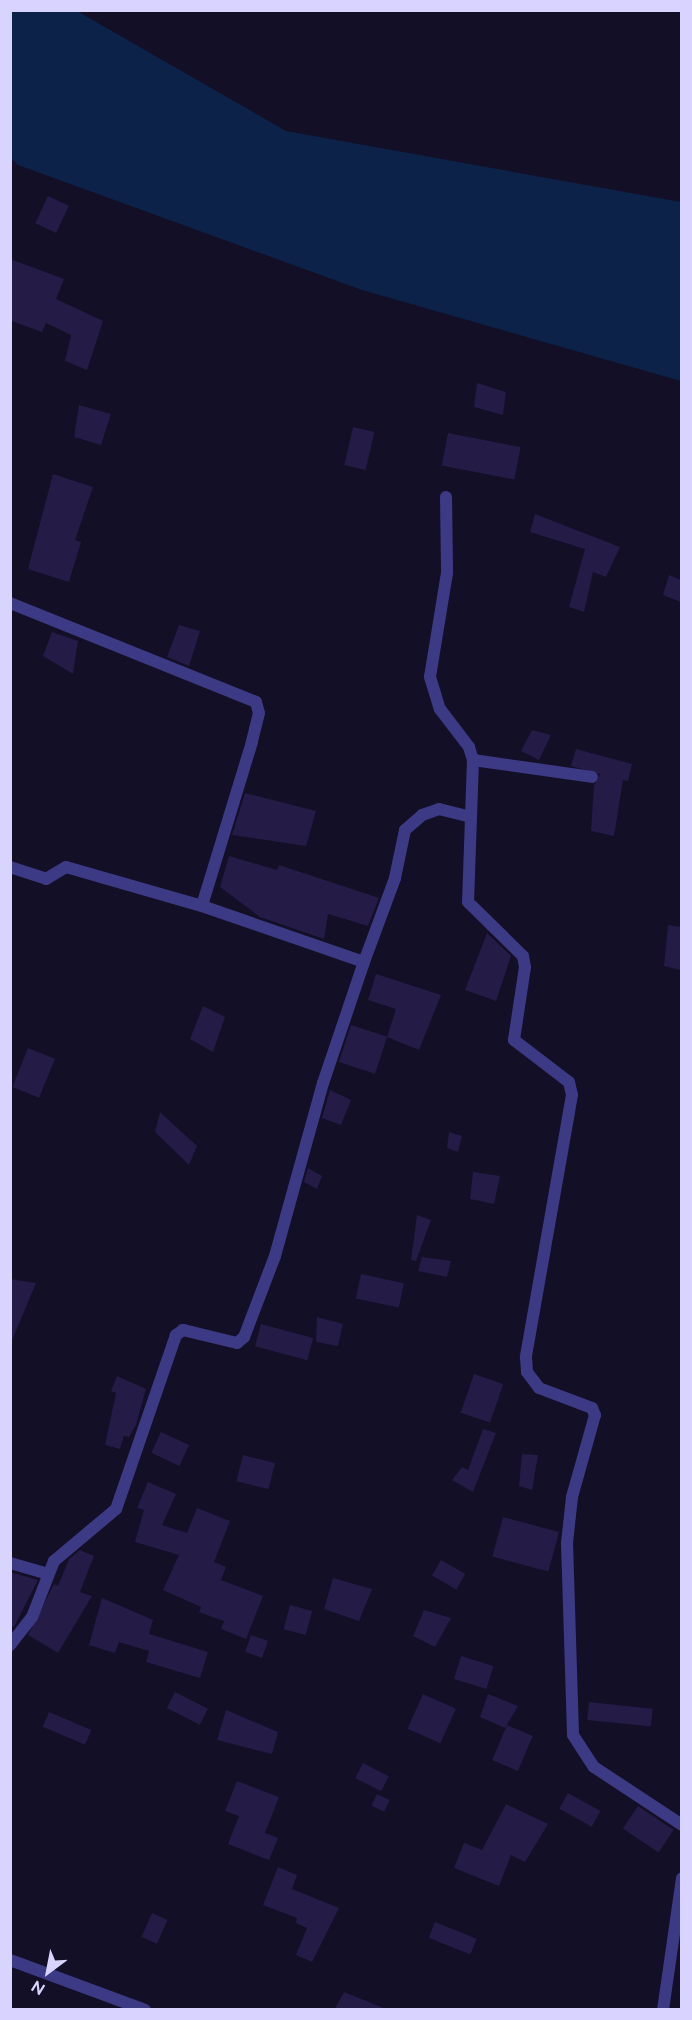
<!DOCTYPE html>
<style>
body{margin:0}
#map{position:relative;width:692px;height:2020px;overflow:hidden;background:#130f26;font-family:Raleway,sans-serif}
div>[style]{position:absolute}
.water>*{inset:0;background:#0c2248}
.building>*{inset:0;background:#241b47;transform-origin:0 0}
.street>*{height:12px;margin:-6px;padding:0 6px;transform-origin:6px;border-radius:6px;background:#3d3a85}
span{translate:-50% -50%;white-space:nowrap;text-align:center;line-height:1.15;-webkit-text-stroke:4.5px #130f26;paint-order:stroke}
.frame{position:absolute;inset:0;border:12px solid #d9d4ff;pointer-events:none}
.north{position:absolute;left:18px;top:1942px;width:60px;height:60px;-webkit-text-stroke:4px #130f26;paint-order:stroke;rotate:212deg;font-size:16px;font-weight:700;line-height:24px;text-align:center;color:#d9d4ff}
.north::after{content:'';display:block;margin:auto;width:21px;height:27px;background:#d9d4ff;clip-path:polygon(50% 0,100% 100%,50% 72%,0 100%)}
</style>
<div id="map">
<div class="water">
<i style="clip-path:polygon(11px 10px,77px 11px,286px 131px,681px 202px,681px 381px,362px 290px,18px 165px,11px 158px)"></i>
</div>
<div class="building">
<i style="left:48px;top:196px;width:23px;height:30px;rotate:25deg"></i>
<i style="clip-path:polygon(10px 259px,64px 279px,56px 299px,103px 321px,87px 370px,65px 361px,71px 335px,46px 323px,42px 332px,12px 321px)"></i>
<i style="clip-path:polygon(477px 383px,506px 392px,503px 415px,474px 407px)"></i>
<i style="clip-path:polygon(79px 405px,111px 414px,101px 445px,74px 437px)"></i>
<i style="left:353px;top:427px;width:22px;height:39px;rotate:13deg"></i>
<i style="left:448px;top:433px;width:74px;height:33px;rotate:11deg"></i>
<i style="clip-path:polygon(53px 474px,93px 487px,75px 540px,81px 542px,69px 582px,28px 569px)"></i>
<i style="clip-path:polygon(535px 514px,620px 547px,606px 577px,593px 572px,584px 612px,569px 607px,585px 549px,530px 532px)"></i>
<i style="clip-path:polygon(669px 575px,681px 580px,681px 602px,663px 595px)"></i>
<i style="clip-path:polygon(179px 625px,200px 631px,189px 666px,167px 657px)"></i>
<i style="clip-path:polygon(52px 632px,78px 641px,73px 674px,43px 656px)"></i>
<i style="clip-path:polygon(532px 730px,551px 735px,539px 760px,521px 751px)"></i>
<i style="clip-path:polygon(576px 749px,632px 764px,628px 781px,623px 780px,614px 836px,591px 831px,594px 785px,600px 774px,571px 766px)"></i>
<i style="clip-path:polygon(245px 793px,316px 811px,306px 846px,232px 835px)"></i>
<i style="clip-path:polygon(229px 856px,277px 870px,279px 865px,379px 898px,368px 926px,328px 914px,324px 939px,260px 917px,220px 887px)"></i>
<i style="clip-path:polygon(668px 925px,681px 927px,680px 970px,664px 966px)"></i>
<i style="clip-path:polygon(487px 933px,511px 956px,496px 1001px,465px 990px)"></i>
<i style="clip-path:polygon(376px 974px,441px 995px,419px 1050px,387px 1037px,396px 1009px,368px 1000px)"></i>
<i style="clip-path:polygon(203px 1006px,225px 1017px,213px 1052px,190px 1039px)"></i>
<i style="left:351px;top:1025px;width:38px;height:39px;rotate:18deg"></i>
<i style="left:28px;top:1048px;width:29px;height:42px;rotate:22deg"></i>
<i style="clip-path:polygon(330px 1090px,351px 1100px,341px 1125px,322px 1118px)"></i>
<i style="clip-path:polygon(160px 1112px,197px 1146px,189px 1165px,155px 1132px)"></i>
<i style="clip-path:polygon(449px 1132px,462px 1136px,458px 1152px,447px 1148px)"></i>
<i style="clip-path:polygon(308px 1168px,322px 1176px,317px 1189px,304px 1182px)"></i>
<i style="clip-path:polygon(473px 1172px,500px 1176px,494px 1204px,470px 1199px)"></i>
<i style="clip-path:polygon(417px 1215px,431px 1220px,416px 1261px,411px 1260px)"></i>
<i style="clip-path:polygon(422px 1257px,451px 1261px,447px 1277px,418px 1271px)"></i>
<i style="left:361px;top:1274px;width:44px;height:25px;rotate:12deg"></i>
<i style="clip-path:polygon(10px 1279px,36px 1283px,11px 1343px,10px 1343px)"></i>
<i style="clip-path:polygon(317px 1317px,343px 1324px,338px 1346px,316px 1342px)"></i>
<i style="left:261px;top:1324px;width:54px;height:23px;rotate:15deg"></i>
<i style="left:474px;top:1374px;width:31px;height:41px;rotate:19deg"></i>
<i style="clip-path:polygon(117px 1376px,146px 1389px,136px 1425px,129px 1437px,124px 1436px,120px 1449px,105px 1445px,116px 1393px,111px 1391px)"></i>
<i style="clip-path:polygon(483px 1429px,496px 1433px,473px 1492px,452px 1480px,462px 1467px,468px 1470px)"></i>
<i style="left:161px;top:1432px;width:31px;height:23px;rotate:25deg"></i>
<i style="clip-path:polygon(522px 1454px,538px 1455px,532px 1490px,519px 1486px)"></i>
<i style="left:243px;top:1455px;width:33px;height:27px;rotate:14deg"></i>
<i style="clip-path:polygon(148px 1482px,176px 1494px,162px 1525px,187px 1533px,197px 1508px,230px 1521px,214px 1562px,226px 1567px,221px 1580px,263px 1596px,246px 1639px,221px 1629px,224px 1621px,199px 1612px,201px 1607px,163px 1590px,179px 1555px,135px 1542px,144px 1510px,137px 1508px)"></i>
<i style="left:503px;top:1517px;width:58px;height:41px;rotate:15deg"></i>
<i style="clip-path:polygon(80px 1550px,94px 1556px,80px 1592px,92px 1596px,58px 1653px,28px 1635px,54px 1584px,58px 1586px,69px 1559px)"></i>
<i style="left:441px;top:1560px;width:28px;height:18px;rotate:30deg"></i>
<i style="clip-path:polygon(10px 1572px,38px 1580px,14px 1627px,10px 1625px)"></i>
<i style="clip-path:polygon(333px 1578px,372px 1589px,359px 1621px,324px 1609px)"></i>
<i style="clip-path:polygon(102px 1598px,153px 1620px,149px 1634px,208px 1652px,200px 1678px,146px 1662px,149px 1651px,119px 1642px,115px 1653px,89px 1645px)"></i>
<i style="left:290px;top:1605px;width:23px;height:25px;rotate:15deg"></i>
<i style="clip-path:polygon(424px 1610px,451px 1618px,435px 1647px,413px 1636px)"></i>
<i style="left:251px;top:1635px;width:18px;height:18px;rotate:19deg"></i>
<i style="left:461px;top:1656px;width:34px;height:24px;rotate:17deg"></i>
<i style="left:175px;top:1692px;width:37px;height:18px;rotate:27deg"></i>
<i style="left:423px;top:1694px;width:36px;height:38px;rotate:24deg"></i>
<i style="clip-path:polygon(488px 1694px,518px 1706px,505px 1728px,480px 1717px)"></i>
<i style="left:589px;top:1702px;width:64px;height:18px;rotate:6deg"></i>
<i style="clip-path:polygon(226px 1710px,278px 1732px,272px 1754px,217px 1740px)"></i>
<i style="left:49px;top:1712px;width:46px;height:16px;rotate:23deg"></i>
<i style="left:507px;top:1725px;width:28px;height:38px;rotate:23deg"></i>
<i style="left:363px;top:1763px;width:29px;height:17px;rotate:27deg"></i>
<i style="clip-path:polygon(237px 1781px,279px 1797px,265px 1833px,278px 1838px,269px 1860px,228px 1844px,239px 1816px,225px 1811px)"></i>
<i style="left:568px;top:1793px;width:37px;height:18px;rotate:29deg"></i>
<i style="left:377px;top:1794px;width:14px;height:13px;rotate:25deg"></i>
<i style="clip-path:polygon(506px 1804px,548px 1824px,525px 1862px,511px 1855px,499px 1886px,454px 1868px,464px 1843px,482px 1850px)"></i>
<i style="left:638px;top:1806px;width:43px;height:27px;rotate:34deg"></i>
<i style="clip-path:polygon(278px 1867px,297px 1875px,292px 1889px,339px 1908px,312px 1962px,296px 1955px,307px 1928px,296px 1923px,297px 1918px,263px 1905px)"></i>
<i style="left:152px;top:1913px;width:17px;height:26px;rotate:24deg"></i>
<i style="left:435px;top:1922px;width:45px;height:17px;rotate:22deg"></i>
<i style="clip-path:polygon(344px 1992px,386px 2009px,386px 2010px,334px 2010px)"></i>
</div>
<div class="street">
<i style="left:446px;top:497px;width:76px;rotate:89.2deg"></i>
<i style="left:447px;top:573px;width:105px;rotate:99.3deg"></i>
<i style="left:430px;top:677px;width:34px;rotate:73deg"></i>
<i style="left:440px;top:709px;width:48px;rotate:52.7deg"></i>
<i style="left:469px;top:747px;width:14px;rotate:73deg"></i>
<i style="left:473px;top:760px;width:142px;rotate:92deg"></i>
<i style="left:468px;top:902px;width:77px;rotate:44.5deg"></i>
<i style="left:523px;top:956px;width:11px;rotate:80deg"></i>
<i style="left:525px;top:967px;width:74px;rotate:98.6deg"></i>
<i style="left:514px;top:1040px;width:69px;rotate:37.4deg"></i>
<i style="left:569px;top:1082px;width:13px;rotate:77deg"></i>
<i style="left:572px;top:1095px;width:266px;rotate:100deg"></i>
<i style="left:526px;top:1357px;width:15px;rotate:86deg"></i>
<i style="left:527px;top:1372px;width:20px;rotate:53deg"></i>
<i style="left:539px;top:1388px;width:57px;rotate:20.7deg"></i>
<i style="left:592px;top:1408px;width:8px;rotate:67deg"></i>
<i style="left:595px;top:1415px;width:85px;rotate:105.7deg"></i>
<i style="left:572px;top:1497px;width:46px;rotate:96.2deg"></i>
<i style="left:567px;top:1543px;width:192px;rotate:88.2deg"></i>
<i style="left:573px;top:1735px;width:38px;rotate:57deg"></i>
<i style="left:594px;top:1767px;width:105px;rotate:33.4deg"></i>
<i style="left:10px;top:603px;width:265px;rotate:21.9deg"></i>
<i style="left:256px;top:702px;width:11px;rotate:75deg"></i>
<i style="left:259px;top:713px;width:30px;rotate:104deg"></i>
<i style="left:252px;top:742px;width:171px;rotate:107deg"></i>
<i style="left:202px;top:906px;width:171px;rotate:19.1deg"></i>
<i style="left:364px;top:962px;width:128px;rotate:108.7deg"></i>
<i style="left:323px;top:1083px;width:180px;rotate:105.5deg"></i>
<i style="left:275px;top:1256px;width:87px;rotate:110.9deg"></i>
<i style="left:244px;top:1337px;width:9px;rotate:139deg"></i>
<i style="left:237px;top:1343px;width:56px;rotate:-166.5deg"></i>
<i style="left:183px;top:1330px;width:9px;rotate:144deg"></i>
<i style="left:176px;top:1335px;width:184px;rotate:109deg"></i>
<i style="left:116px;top:1509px;width:81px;rotate:140deg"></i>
<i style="left:54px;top:1561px;width:60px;rotate:111.4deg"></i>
<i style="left:32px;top:1617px;width:36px;rotate:128deg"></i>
<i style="left:473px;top:760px;width:120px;rotate:8.1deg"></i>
<i style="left:10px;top:867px;width:38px;rotate:18deg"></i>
<i style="left:46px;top:879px;width:23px;rotate:-31deg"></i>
<i style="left:66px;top:867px;width:141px;rotate:16deg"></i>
<i style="left:364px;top:962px;width:90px;rotate:-69.7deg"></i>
<i style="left:395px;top:878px;width:49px;rotate:-78.2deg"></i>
<i style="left:405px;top:830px;width:23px;rotate:-41deg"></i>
<i style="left:422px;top:815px;width:18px;rotate:-19deg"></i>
<i style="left:439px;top:809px;width:33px;rotate:14deg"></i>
<i style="left:10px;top:1563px;width:40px;rotate:16deg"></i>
<i style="left:10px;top:1960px;width:144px;rotate:20.3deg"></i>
<i style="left:663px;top:2010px;width:133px;rotate:-81.8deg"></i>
</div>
<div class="frame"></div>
<div class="north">N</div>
</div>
